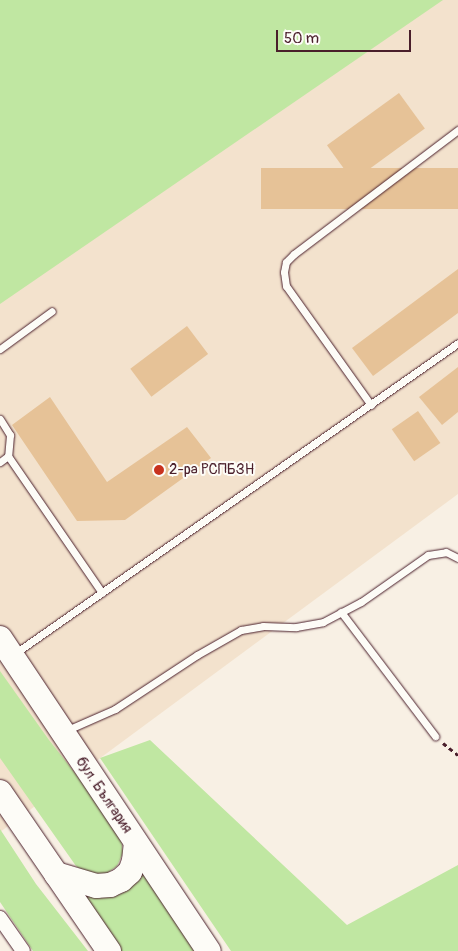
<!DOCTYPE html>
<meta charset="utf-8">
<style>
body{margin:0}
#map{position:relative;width:458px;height:951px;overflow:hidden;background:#f8f0e4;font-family:Pangolin,sans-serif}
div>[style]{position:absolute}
.built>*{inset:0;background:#f3e2cd}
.green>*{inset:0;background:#c0e7a2}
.building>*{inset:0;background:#e6c297;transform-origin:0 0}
.path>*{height:3px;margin-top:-1.5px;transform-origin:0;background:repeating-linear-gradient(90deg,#4a1f2b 0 4px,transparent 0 8px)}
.roads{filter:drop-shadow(0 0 1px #4a1f2b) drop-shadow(0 0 1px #4a1f2b)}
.service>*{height:7px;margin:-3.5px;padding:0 3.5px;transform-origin:3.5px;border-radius:3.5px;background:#fdfcf7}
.minor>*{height:14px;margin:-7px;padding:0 7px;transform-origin:7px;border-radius:7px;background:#fdfcf7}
.trunk>*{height:24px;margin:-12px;padding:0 12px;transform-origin:12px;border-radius:12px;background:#fdfcf7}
.dots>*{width:14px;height:14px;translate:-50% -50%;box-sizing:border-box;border:2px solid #fdfcf7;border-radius:50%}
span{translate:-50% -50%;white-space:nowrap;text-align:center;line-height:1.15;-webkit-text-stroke:4px #fdfcf7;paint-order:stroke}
.poi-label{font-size:15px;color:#4a1f2b}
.left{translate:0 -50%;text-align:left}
.street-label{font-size:15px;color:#4a1f2b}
.scale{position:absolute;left:276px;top:30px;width:135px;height:22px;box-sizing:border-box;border:2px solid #4a1f2b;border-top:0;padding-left:6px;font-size:15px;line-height:18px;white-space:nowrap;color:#4a1f2b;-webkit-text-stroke:4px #fdfcf7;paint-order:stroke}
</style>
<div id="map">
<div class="built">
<i style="clip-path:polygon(0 0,458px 0,458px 494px,0 832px)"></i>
</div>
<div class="green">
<i style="clip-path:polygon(0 0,443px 0,0 304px)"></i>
<i style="clip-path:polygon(0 671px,49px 740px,108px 815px,121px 838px,123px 853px,117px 866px,106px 874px,95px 876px,85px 873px,76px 866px,0 758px)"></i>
<i style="clip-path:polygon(150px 740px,347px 925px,458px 865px,458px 951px,231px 951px,100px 758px)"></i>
<i style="clip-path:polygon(0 829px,36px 884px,88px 951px,33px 951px,0 902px)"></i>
<i style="clip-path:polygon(143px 871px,197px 951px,121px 951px,81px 893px,114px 897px,137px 882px)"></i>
</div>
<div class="building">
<i style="left:399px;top:93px;width:44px;height:89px;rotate:54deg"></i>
<i style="left:458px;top:168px;width:41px;height:197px;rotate:90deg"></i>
<i style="clip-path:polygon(458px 269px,458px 313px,373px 376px,352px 348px)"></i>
<i style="left:187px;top:326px;width:35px;height:71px;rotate:53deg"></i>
<i style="clip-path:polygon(458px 367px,458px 412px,442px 425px,419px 397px)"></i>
<i style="clip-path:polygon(50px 397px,107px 482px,187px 427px,211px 458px,125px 520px,77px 521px,12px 425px)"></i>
<i style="left:418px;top:411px;width:39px;height:32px;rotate:55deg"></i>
</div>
<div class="path">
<i style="left:443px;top:743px;width:19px;rotate:39deg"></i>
</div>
<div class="roads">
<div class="service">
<i style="left:0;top:349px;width:64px;rotate:-36.2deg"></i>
<i style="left:371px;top:405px;width:146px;rotate:-125.5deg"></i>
<i style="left:286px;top:286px;width:14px;rotate:-98deg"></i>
<i style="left:284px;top:272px;width:10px;rotate:-79deg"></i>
<i style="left:286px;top:262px;width:11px;rotate:-45deg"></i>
<i style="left:294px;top:254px;width:206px;rotate:-37.1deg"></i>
<i style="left:0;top:419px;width:19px;rotate:58deg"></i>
<i style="left:10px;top:435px;width:21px;rotate:95deg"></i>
<i style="left:0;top:462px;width:10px;rotate:-37deg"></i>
<i style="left:8px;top:456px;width:166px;rotate:55.5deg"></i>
<i style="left:341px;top:612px;width:156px;rotate:52.8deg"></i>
<i style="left:14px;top:654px;width:542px;rotate:-35.01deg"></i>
<i style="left:65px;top:731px;width:55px;rotate:-23.7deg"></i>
<i style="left:115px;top:709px;width:98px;rotate:-33.4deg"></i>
<i style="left:197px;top:655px;width:51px;rotate:-29.6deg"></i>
<i style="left:241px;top:630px;width:22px;rotate:-10deg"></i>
<i style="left:263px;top:626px;width:33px;rotate:2deg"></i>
<i style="left:296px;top:627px;width:27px;rotate:-10deg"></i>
<i style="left:323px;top:622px;width:43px;rotate:-27.8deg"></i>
<i style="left:361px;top:602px;width:82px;rotate:-35deg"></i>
<i style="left:428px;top:555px;width:18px;rotate:-9deg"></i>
<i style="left:446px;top:552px;width:13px;rotate:27deg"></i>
</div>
<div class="minor">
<i style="left:0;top:918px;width:40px;rotate:55.1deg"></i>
</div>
<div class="trunk">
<i style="left:0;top:638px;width:376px;rotate:56.3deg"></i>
<i style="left:0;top:792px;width:193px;rotate:55.6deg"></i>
<i style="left:56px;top:874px;width:42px;rotate:16.7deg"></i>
<i style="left:96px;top:886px;width:14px;rotate:-4deg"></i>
<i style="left:110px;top:885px;width:12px;rotate:-24deg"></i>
<i style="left:121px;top:880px;width:12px;rotate:-42deg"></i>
<i style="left:130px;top:872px;width:12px;rotate:-70deg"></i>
<i style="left:134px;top:861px;width:18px;rotate:-84deg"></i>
</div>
</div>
<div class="dots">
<i style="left:159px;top:470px;background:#c8321e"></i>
</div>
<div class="poi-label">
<span class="left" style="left:169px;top:470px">2-ра РСПБЗН</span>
</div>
<div class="street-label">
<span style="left:104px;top:795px;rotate:56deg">бул. България</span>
</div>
<div class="scale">50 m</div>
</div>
